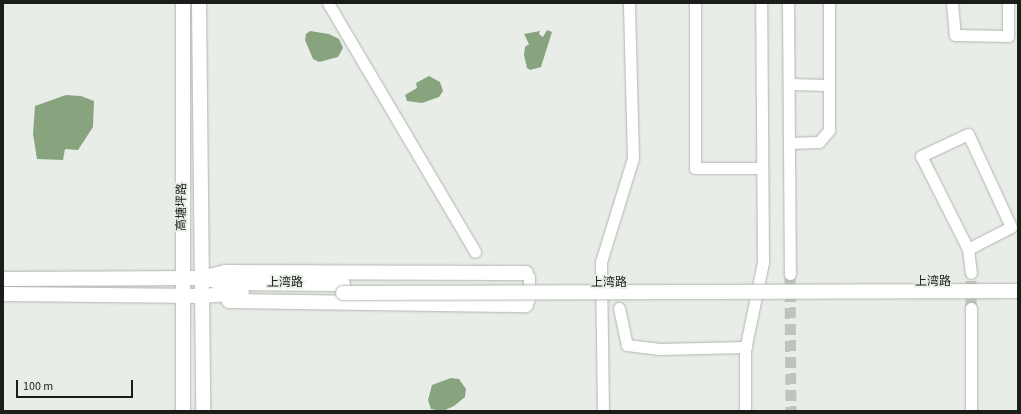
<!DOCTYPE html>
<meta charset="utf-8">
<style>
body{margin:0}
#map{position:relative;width:1021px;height:414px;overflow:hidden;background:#e8ede7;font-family:"Source Sans 3","Noto Sans SC",sans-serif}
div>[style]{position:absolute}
.water>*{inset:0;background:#88a47e}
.minor-tunnel>*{height:11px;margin-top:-5.5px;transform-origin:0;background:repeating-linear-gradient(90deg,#bfc3be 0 11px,transparent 0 16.5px)}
.roads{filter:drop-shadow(0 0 1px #b1b6af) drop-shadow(0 0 1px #b1b6af)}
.minor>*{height:11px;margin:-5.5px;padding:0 5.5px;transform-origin:5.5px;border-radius:5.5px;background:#fff}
.major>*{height:14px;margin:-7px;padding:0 7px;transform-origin:7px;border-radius:7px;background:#fff}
.bridges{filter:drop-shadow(0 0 1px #b1b6af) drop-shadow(0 0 1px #b1b6af)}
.major-bridge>*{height:14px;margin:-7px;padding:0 7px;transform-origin:7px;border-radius:7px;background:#fff}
span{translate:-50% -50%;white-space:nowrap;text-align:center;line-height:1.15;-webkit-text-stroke:3.5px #e8ede7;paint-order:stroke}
.street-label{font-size:12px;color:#1b1d1a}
.frame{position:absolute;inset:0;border:4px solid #1b1d1a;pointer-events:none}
.scale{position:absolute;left:16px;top:380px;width:117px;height:18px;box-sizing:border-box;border:2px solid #1b1d1a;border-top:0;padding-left:5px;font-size:12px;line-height:14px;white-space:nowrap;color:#1b1d1a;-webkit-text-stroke:3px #e8ede7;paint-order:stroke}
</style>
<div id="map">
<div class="water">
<i style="clip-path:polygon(547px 30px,552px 32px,541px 67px,530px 70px,527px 68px,524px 55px,525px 47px,529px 44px,524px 34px,540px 31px,539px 34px,543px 37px)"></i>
<i style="clip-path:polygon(310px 31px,329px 34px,339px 39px,343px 48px,338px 57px,319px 62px,313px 59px,305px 40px,306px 34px)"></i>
<i style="clip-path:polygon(429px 76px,440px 82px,443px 91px,439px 97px,422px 103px,407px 101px,405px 95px,417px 88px,416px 83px)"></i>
<i style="clip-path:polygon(66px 95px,81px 96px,94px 101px,93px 127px,78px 150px,65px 149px,63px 160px,37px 159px,33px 134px,35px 106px)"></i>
<i style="clip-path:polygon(451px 378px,459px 379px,466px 389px,465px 397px,454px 406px,443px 411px,431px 409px,428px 400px,432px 385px)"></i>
</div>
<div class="minor-tunnel">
<i style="left:790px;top:274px;width:137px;rotate:89.6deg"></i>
<i style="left:971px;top:308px;width:35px;rotate:-90deg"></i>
</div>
<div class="roads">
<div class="minor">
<i style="left:328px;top:3px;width:289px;rotate:59.4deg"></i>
<i style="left:695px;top:3px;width:165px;rotate:90deg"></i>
<i style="left:695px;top:168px;width:67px"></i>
<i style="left:788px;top:3px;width:271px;rotate:89.6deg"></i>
<i style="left:952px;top:3px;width:32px;rotate:85deg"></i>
<i style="left:955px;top:35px;width:53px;rotate:1.1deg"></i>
<i style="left:1008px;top:36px;width:33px;rotate:-90deg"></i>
<i style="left:789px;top:84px;width:40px;rotate:1.4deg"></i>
<i style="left:789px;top:143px;width:30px;rotate:-2deg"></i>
<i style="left:819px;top:142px;width:16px;rotate:-50deg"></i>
<i style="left:829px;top:130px;width:127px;rotate:-90deg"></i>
<i style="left:968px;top:249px;width:48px;rotate:-27.1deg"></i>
<i style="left:1011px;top:227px;width:102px;rotate:-114.8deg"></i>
<i style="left:968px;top:134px;width:52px;rotate:154.9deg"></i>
<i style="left:921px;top:156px;width:104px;rotate:63.2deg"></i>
<i style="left:968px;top:249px;width:24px;rotate:83deg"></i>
<i style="left:526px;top:273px;width:5px;rotate:53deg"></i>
<i style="left:529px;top:277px;width:22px;rotate:90deg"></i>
<i style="left:619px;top:308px;width:38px;rotate:78deg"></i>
<i style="left:627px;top:345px;width:31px;rotate:7deg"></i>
<i style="left:658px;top:349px;width:88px;rotate:-1.3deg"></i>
<i style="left:971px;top:308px;width:103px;rotate:90deg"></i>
<i style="left:603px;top:411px;width:149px;rotate:-90.8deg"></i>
<i style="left:601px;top:262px;width:109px;rotate:-72.9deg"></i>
<i style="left:633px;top:158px;width:155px;rotate:-91.5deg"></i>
<i style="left:745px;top:411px;width:61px;rotate:-90deg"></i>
<i style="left:745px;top:350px;width:90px;rotate:-78.4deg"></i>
<i style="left:763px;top:262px;width:259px;rotate:-90.4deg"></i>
</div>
<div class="major">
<i style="left:199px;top:3px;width:408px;rotate:89.4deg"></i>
<i style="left:205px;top:277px;width:21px;rotate:-14deg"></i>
<i style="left:225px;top:272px;width:301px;rotate:0.2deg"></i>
<i style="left:3px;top:279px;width:198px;rotate:-0.3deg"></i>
<i style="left:201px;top:278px;width:25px;rotate:12deg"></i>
<i style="left:225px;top:283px;width:118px;rotate:0.5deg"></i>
<i style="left:3px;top:294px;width:199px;rotate:0.6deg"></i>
<i style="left:202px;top:296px;width:40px;rotate:-4.3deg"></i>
<i style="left:229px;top:301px;width:297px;rotate:0.8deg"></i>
<i style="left:183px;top:411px;width:408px;rotate:-90deg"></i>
</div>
</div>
<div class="bridges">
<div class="major-bridge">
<i style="left:343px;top:293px;width:675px;rotate:-0.17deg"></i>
</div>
</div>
<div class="street-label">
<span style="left:182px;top:207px;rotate:-89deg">高塘坪路</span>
<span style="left:933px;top:282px">上湾路</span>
<span style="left:285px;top:283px">上湾路</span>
<span style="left:609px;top:283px">上湾路</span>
</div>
<div class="frame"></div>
<div class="scale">100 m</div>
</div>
